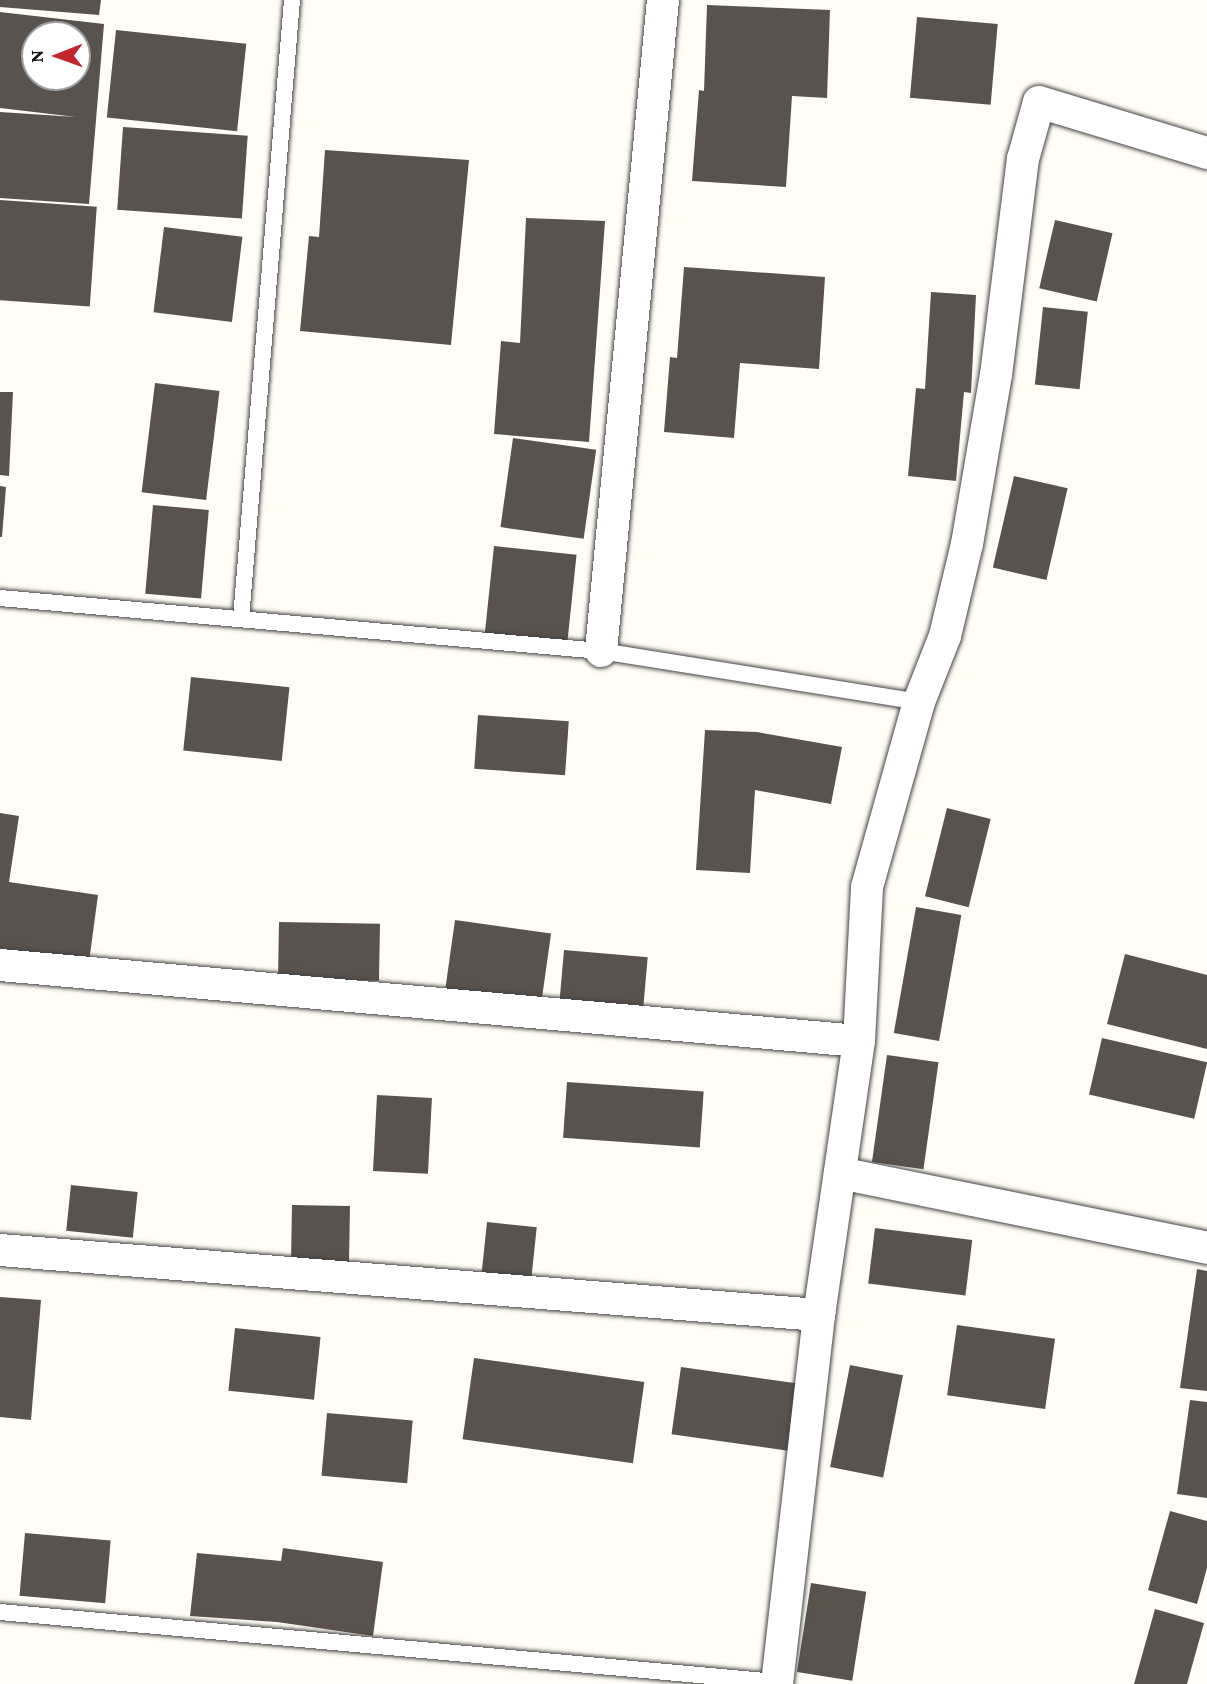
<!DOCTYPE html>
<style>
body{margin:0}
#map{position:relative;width:1207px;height:1684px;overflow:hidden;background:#fffdf5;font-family:"Crimson Pro",serif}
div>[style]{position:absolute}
.building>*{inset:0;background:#5a524d;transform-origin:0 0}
.roads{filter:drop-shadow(0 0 2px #444) drop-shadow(0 0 2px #444)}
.service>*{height:16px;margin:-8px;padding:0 8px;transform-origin:8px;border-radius:8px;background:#fff}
.minor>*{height:32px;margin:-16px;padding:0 16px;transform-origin:16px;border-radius:16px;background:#fff}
span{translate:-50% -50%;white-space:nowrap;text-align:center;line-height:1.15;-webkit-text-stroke:7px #fff;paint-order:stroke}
.north{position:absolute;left:21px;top:21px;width:70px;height:70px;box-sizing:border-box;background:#fff;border:2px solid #a0a0a0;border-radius:50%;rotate:269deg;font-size:19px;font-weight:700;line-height:28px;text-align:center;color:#111}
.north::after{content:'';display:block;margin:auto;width:24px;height:32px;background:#c4262e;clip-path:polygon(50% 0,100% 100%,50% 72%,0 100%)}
</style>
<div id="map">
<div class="building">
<i style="clip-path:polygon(0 0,101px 0,99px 15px,0 7px)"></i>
<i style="clip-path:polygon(707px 5px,830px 10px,827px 98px,792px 96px,786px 187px,692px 181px,699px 90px,704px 91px)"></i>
<i style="clip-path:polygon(evenodd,0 12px,104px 24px,89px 204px,0 198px,0 112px,76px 117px,0 108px,0 12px,35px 35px,77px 35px,77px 77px,35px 77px,35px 35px)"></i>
<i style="left:917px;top:17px;width:81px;height:81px;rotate:5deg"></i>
<i style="left:116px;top:30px;width:131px;height:88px;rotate:6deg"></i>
<i style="left:123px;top:127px;width:125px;height:83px;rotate:4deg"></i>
<i style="clip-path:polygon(325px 150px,469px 160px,451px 345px,300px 331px,309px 236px,319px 237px)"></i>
<i style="left:0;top:200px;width:97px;height:100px;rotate:4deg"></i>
<i style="clip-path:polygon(526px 218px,605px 221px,589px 442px,494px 434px,501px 341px,520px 343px)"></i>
<i style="left:1055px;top:220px;width:59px;height:70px;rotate:13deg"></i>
<i style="left:164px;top:227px;width:79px;height:86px;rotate:7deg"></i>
<i style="clip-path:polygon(684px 267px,825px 277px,819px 369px,740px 363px,734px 438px,664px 432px,670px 357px,677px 358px)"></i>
<i style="clip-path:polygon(931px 292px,976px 295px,971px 393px,964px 392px,956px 481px,908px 476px,916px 388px,925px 389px)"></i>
<i style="left:1043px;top:307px;width:45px;height:78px;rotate:6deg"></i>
<i style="left:155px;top:383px;width:65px;height:110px;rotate:7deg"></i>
<i style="clip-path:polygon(0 392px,13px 392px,9px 476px,0 475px)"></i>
<i style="left:513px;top:438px;width:84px;height:90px;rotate:8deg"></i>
<i style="left:1014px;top:476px;width:55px;height:94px;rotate:13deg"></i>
<i style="clip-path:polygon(0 486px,6px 487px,2px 537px,0 537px)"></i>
<i style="left:153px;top:505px;width:56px;height:89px;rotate:5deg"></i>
<i style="left:494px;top:546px;width:83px;height:91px;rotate:6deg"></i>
<i style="left:191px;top:677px;width:99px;height:74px;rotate:6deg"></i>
<i style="left:478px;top:715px;width:91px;height:54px;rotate:4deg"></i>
<i style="clip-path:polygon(705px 730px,757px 732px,842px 747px,831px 804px,755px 790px,750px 873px,696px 870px)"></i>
<i style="left:947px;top:808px;width:45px;height:91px;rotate:14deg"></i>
<i style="clip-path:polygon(0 813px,19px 816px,9px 882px,98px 895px,89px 962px,0 949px)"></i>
<i style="left:916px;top:907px;width:46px;height:128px;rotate:10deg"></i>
<i style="left:455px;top:920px;width:97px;height:84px;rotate:8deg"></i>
<i style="left:279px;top:922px;width:101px;height:57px;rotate:1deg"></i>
<i style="left:564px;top:950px;width:84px;height:59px;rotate:5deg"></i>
<i style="clip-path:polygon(1125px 954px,1207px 975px,1207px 1049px,1107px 1024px)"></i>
<i style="left:1102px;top:1038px;width:108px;height:58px;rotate:13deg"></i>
<i style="left:887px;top:1055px;width:52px;height:108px;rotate:8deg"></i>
<i style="left:567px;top:1082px;width:137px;height:56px;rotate:4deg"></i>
<i style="left:377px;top:1095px;width:55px;height:76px;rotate:3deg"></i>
<i style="left:71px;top:1185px;width:67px;height:46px;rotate:6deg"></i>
<i style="left:292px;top:1205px;width:58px;height:56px;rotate:1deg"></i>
<i style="left:487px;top:1222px;width:50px;height:55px;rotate:6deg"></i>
<i style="left:875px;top:1228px;width:98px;height:56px;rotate:7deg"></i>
<i style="clip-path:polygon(1197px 1269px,1207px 1271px,1207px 1391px,1180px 1388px)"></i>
<i style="clip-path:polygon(0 1297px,41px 1300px,31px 1420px,0 1417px)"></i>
<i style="left:957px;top:1325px;width:99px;height:71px;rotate:8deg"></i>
<i style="left:235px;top:1328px;width:86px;height:63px;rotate:6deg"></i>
<i style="left:474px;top:1358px;width:172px;height:82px;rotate:8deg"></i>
<i style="left:850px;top:1365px;width:54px;height:104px;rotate:11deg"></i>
<i style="left:681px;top:1367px;width:118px;height:68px;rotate:8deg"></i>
<i style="clip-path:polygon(1190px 1400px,1207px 1402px,1207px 1498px,1177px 1494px)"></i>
<i style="left:327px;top:1413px;width:86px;height:63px;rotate:5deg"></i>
<i style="clip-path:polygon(1170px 1511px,1207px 1521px,1207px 1568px,1197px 1604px,1148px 1590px)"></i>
<i style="left:25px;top:1533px;width:86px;height:63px;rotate:5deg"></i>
<i style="clip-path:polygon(283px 1548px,383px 1562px,373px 1636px,277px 1622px,190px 1616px,197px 1553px,281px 1561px)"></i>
<i style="left:811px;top:1583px;width:56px;height:90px;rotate:9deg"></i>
<i style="clip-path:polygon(1155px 1609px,1204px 1623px,1187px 1684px,1134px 1684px)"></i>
</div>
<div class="roads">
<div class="service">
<i style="left:0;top:598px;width:603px;rotate:5.04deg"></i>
<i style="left:601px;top:651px;width:322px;rotate:9.1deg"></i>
<i style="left:241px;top:619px;width:621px;rotate:-85.29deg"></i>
<i style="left:0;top:1612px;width:780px;rotate:5.15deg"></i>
</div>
<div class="minor">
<i style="left:601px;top:651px;width:654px;rotate:-84.56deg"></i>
<i style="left:0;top:965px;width:862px;rotate:5.06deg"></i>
<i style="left:840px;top:1173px;width:375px;rotate:11.5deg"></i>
<i style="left:0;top:1250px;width:822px;rotate:4.54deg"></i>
<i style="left:777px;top:1684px;width:371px;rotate:-83.5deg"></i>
<i style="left:819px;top:1315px;width:277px;rotate:-81.7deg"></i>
<i style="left:859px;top:1041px;width:154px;rotate:-87deg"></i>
<i style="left:867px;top:887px;width:192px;rotate:-74.3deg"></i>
<i style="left:919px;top:702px;width:71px;rotate:-68.5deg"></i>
<i style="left:945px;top:636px;width:95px;rotate:-76.6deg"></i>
<i style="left:967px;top:544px;width:171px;rotate:-80.3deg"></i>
<i style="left:996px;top:375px;width:218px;rotate:-82.9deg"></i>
<i style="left:1023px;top:159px;width:59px;rotate:-74.3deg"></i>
<i style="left:1039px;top:102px;width:176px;rotate:16.9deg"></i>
</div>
</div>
<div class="north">N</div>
</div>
